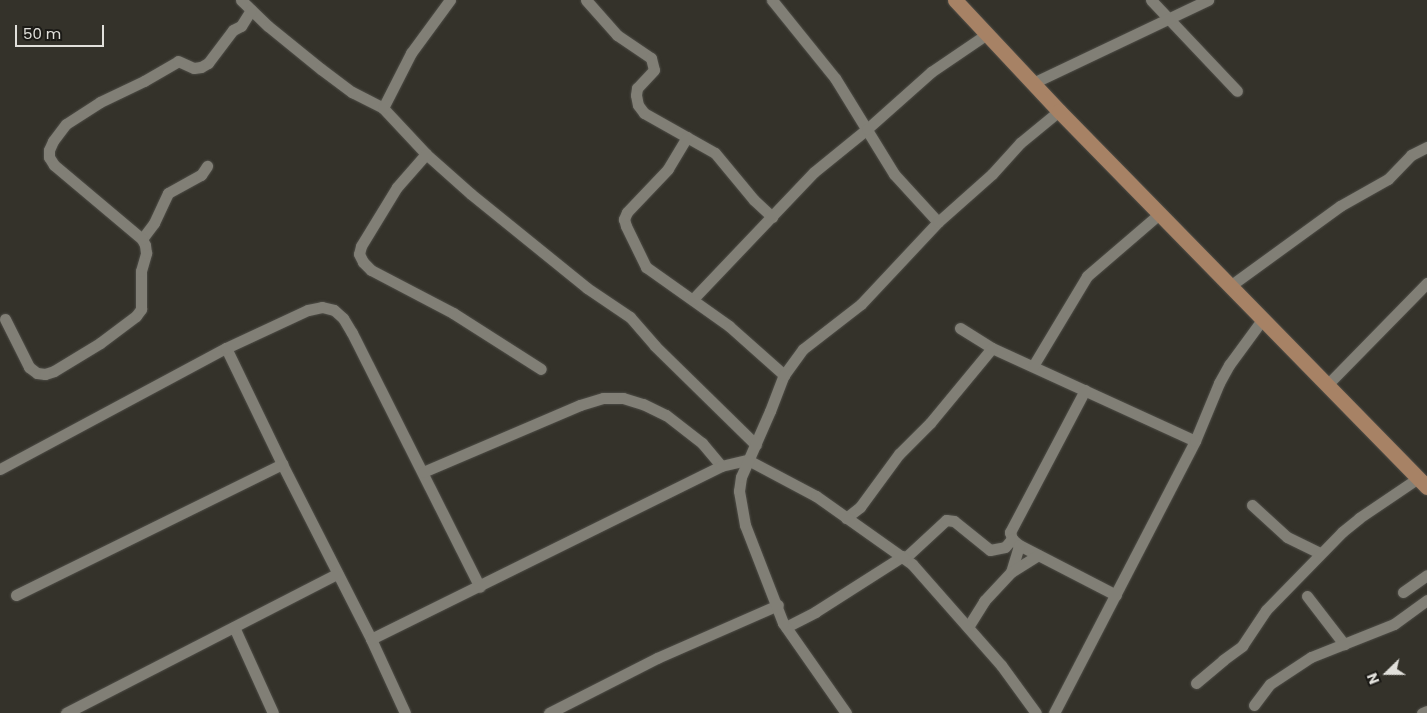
<!DOCTYPE html>
<style>
body{margin:0}
#map{position:relative;width:1427px;height:713px;overflow:hidden;background:#34322a;font-family:Poppins,sans-serif}
div>[style]{position:absolute}
.roads{filter:drop-shadow(0 0 1px #4e4d47) drop-shadow(0 0 1px #4e4d47)}
.minor>*{height:11px;margin:-5.5px;padding:0 5.5px;transform-origin:5.5px;border-radius:5.5px;background:#817f76}
.major>*{height:15px;margin:-7.5px;padding:0 7.5px;transform-origin:7.5px;border-radius:7.5px;background:#a78265}
span{translate:-50% -50%;white-space:nowrap;text-align:center;line-height:1.15;-webkit-text-stroke:5px #1b1a16;paint-order:stroke}
.north{position:absolute;left:1362px;top:648px;width:50px;height:50px;-webkit-text-stroke:4px #1b1a16;paint-order:stroke;rotate:248deg;font-size:14px;font-weight:700;line-height:20px;text-align:center;color:#e1e0db}
.north::after{content:'';display:block;margin:auto;width:18px;height:22px;background:#e1e0db;clip-path:polygon(50% 0,100% 100%,50% 72%,0 100%)}
.scale{position:absolute;left:15px;top:25px;width:89px;height:22px;box-sizing:border-box;border:2px solid #e1e0db;border-top:0;padding-left:6px;font-size:15px;line-height:18px;white-space:nowrap;color:#e1e0db;-webkit-text-stroke:4px #1b1a16;paint-order:stroke}
</style>
<div id="map">
<div class="roads">
<div class="minor">
<i style="left:241px;top:0;width:37px;rotate:44deg"></i>
<i style="left:268px;top:26px;width:68px;rotate:39.1deg"></i>
<i style="left:321px;top:69px;width:39px;rotate:37deg"></i>
<i style="left:352px;top:92px;width:35px;rotate:27deg"></i>
<i style="left:383px;top:108px;width:63px;rotate:46.9deg"></i>
<i style="left:426px;top:154px;width:60px;rotate:41.6deg"></i>
<i style="left:471px;top:194px;width:149px;rotate:39deg"></i>
<i style="left:587px;top:288px;width:52px;rotate:34deg"></i>
<i style="left:630px;top:317px;width:38px;rotate:49deg"></i>
<i style="left:655px;top:346px;width:141px;rotate:44.4deg"></i>
<i style="left:586px;top:0;width:47px;rotate:48.5deg"></i>
<i style="left:617px;top:35px;width:41px;rotate:34.1deg"></i>
<i style="left:651px;top:58px;width:12px;rotate:76deg"></i>
<i style="left:654px;top:70px;width:25px;rotate:133deg"></i>
<i style="left:637px;top:88px;width:7px;rotate:98deg"></i>
<i style="left:636px;top:95px;width:10px;rotate:79deg"></i>
<i style="left:638px;top:105px;width:10px;rotate:53deg"></i>
<i style="left:644px;top:113px;width:81px;rotate:29.4deg"></i>
<i style="left:715px;top:153px;width:61px;rotate:50.3deg"></i>
<i style="left:754px;top:200px;width:25px;rotate:43deg"></i>
<i style="left:772px;top:0;width:100px;rotate:51.1deg"></i>
<i style="left:835px;top:78px;width:113px;rotate:58.4deg"></i>
<i style="left:894px;top:174px;width:65px;rotate:47.5deg"></i>
<i style="left:1151px;top:0;width:125px;rotate:46.6deg"></i>
<i style="left:1033px;top:83px;width:194px;rotate:-25.4deg"></i>
<i style="left:383px;top:108px;width:62px;rotate:-63deg"></i>
<i style="left:411px;top:53px;width:66px;rotate:-53.7deg"></i>
<i style="left:687px;top:137px;width:37px;rotate:121deg"></i>
<i style="left:668px;top:169px;width:59px;rotate:133.6deg"></i>
<i style="left:627px;top:212px;width:8px;rotate:113deg"></i>
<i style="left:624px;top:219px;width:7px;rotate:74deg"></i>
<i style="left:626px;top:226px;width:46px;rotate:64deg"></i>
<i style="left:646px;top:267px;width:102px;rotate:35.4deg"></i>
<i style="left:729px;top:326px;width:74px;rotate:41.7deg"></i>
<i style="left:426px;top:154px;width:44px;rotate:131.3deg"></i>
<i style="left:397px;top:187px;width:69px;rotate:121.4deg"></i>
<i style="left:361px;top:246px;width:8px;rotate:104deg"></i>
<i style="left:359px;top:254px;width:9px;rotate:63deg"></i>
<i style="left:363px;top:262px;width:11px;rotate:45deg"></i>
<i style="left:371px;top:270px;width:93px;rotate:27.7deg"></i>
<i style="left:453px;top:313px;width:104px;rotate:32.5deg"></i>
<i style="left:142px;top:239px;width:20px;rotate:-53deg"></i>
<i style="left:154px;top:223px;width:33px;rotate:-65deg"></i>
<i style="left:168px;top:193px;width:38px;rotate:-29deg"></i>
<i style="left:201px;top:175px;width:11px;rotate:-56deg"></i>
<i style="left:1230px;top:286px;width:136px;rotate:-36deg"></i>
<i style="left:1340px;top:206px;width:55px;rotate:-29.4deg"></i>
<i style="left:1388px;top:179px;width:33px;rotate:-46deg"></i>
<i style="left:1411px;top:155px;width:18px;rotate:-27deg"></i>
<i style="left:693px;top:299px;width:175px;rotate:-46.4deg"></i>
<i style="left:814px;top:172px;width:68px;rotate:-39.1deg"></i>
<i style="left:867px;top:129px;width:86px;rotate:-41.7deg"></i>
<i style="left:931px;top:72px;width:68px;rotate:-34.2deg"></i>
<i style="left:5px;top:319px;width:54px;rotate:63.4deg"></i>
<i style="left:29px;top:367px;width:10px;rotate:37deg"></i>
<i style="left:37px;top:373px;width:8px;rotate:7deg"></i>
<i style="left:45px;top:374px;width:9px;rotate:-18deg"></i>
<i style="left:54px;top:371px;width:54px;rotate:-31.3deg"></i>
<i style="left:100px;top:343px;width:45px;rotate:-36.9deg"></i>
<i style="left:136px;top:316px;width:9px;rotate:-54deg"></i>
<i style="left:141px;top:309px;width:38px;rotate:-90deg"></i>
<i style="left:141px;top:271px;width:19px;rotate:-74deg"></i>
<i style="left:146px;top:253px;width:8px;rotate:-97deg"></i>
<i style="left:145px;top:245px;width:7px;rotate:-117deg"></i>
<i style="left:142px;top:239px;width:115px;rotate:-139.9deg"></i>
<i style="left:54px;top:165px;width:9px;rotate:-122deg"></i>
<i style="left:49px;top:157px;width:7px;rotate:-90deg"></i>
<i style="left:49px;top:150px;width:10px;rotate:-66deg"></i>
<i style="left:53px;top:141px;width:21px;rotate:-53deg"></i>
<i style="left:66px;top:124px;width:40px;rotate:-32.9deg"></i>
<i style="left:100px;top:102px;width:49px;rotate:-25.5deg"></i>
<i style="left:144px;top:81px;width:39px;rotate:-30deg"></i>
<i style="left:178px;top:61px;width:17px;rotate:24deg"></i>
<i style="left:194px;top:68px;width:7px;rotate:-8deg"></i>
<i style="left:201px;top:67px;width:8px;rotate:-30deg"></i>
<i style="left:208px;top:63px;width:41px;rotate:-52.9deg"></i>
<i style="left:233px;top:30px;width:9px;rotate:-27deg"></i>
<i style="left:241px;top:26px;width:19px;rotate:-58deg"></i>
<i style="left:960px;top:328px;width:38px;rotate:32deg"></i>
<i style="left:992px;top:348px;width:223px;rotate:24.6deg"></i>
<i style="left:226px;top:348px;width:129px;rotate:64.2deg"></i>
<i style="left:282px;top:464px;width:196px;rotate:63deg"></i>
<i style="left:371px;top:639px;width:81px;rotate:65.3deg"></i>
<i style="left:1033px;top:366px;width:105px;rotate:-59deg"></i>
<i style="left:1087px;top:276px;width:95px;rotate:-40.7deg"></i>
<i style="left:1327px;top:385px;width:143px;rotate:-45.6deg"></i>
<i style="left:1085px;top:390px;width:161px;rotate:117.8deg"></i>
<i style="left:1010px;top:532px;width:7px;rotate:74deg"></i>
<i style="left:1012px;top:539px;width:9px;rotate:41deg"></i>
<i style="left:1019px;top:545px;width:109px;rotate:27.3deg"></i>
<i style="left:0;top:469px;width:256px;rotate:-28.2deg"></i>
<i style="left:226px;top:348px;width:90px;rotate:-24.9deg"></i>
<i style="left:308px;top:310px;width:14px;rotate:-12deg"></i>
<i style="left:322px;top:307px;width:12px;rotate:14deg"></i>
<i style="left:334px;top:310px;width:12px;rotate:42deg"></i>
<i style="left:343px;top:318px;width:17px;rotate:59deg"></i>
<i style="left:352px;top:333px;width:284px;rotate:63.3deg"></i>
<i style="left:423px;top:472px;width:171px;rotate:-23.1deg"></i>
<i style="left:580px;top:405px;width:24px;rotate:-17deg"></i>
<i style="left:603px;top:398px;width:20px"></i>
<i style="left:623px;top:398px;width:21px;rotate:17deg"></i>
<i style="left:643px;top:404px;width:25px;rotate:26deg"></i>
<i style="left:666px;top:415px;width:46px;rotate:37.9deg"></i>
<i style="left:702px;top:443px;width:30px;rotate:50deg"></i>
<i style="left:1252px;top:505px;width:47px;rotate:42.4deg"></i>
<i style="left:1287px;top:537px;width:37px;rotate:26deg"></i>
<i style="left:846px;top:518px;width:18px;rotate:-38deg"></i>
<i style="left:860px;top:507px;width:66px;rotate:-53.7deg"></i>
<i style="left:899px;top:454px;width:44px;rotate:-45deg"></i>
<i style="left:930px;top:423px;width:97px;rotate:-50.4deg"></i>
<i style="left:905px;top:558px;width:56px;rotate:-42.8deg"></i>
<i style="left:946px;top:520px;width:8px;rotate:7deg"></i>
<i style="left:954px;top:521px;width:46px;rotate:38.9deg"></i>
<i style="left:990px;top:550px;width:15px;rotate:-11deg"></i>
<i style="left:1005px;top:547px;width:11px;rotate:-49deg"></i>
<i style="left:1011px;top:572px;width:28px;rotate:-73deg"></i>
<i style="left:1403px;top:592px;width:29px;rotate:-35deg"></i>
<i style="left:16px;top:595px;width:297px;rotate:-26.2deg"></i>
<i style="left:1307px;top:596px;width:61px;rotate:52.4deg"></i>
<i style="left:234px;top:627px;width:94px;rotate:65.6deg"></i>
<i style="left:786px;top:627px;width:33px;rotate:-27deg"></i>
<i style="left:815px;top:612px;width:104px;rotate:-32.5deg"></i>
<i style="left:968px;top:627px;width:31px;rotate:-58deg"></i>
<i style="left:984px;top:601px;width:40px;rotate:-47deg"></i>
<i style="left:1011px;top:572px;width:32px;rotate:-32deg"></i>
<i style="left:371px;top:639px;width:390px;rotate:-26.3deg"></i>
<i style="left:721px;top:466px;width:28px;rotate:-13deg"></i>
<i style="left:748px;top:460px;width:77px;rotate:27.9deg"></i>
<i style="left:816px;top:496px;width:118px;rotate:35.3deg"></i>
<i style="left:912px;top:564px;width:135px;rotate:48.6deg"></i>
<i style="left:1001px;top:665px;width:59px;rotate:53.9deg"></i>
<i style="left:1196px;top:683px;width:35px;rotate:-40deg"></i>
<i style="left:1223px;top:660px;width:24px;rotate:-36deg"></i>
<i style="left:1242px;top:646px;width:43px;rotate:-56.3deg"></i>
<i style="left:1266px;top:610px;width:109px;rotate:-45.7deg"></i>
<i style="left:1342px;top:532px;width:22px;rotate:-39deg"></i>
<i style="left:1359px;top:518px;width:71px;rotate:-34.1deg"></i>
<i style="left:1254px;top:705px;width:26px;rotate:-53deg"></i>
<i style="left:1270px;top:684px;width:49px;rotate:-33.4deg"></i>
<i style="left:1311px;top:657px;width:89px;rotate:-21.7deg"></i>
<i style="left:1394px;top:624px;width:41px;rotate:-36deg"></i>
<i style="left:66px;top:713px;width:305px;rotate:-27.2deg"></i>
<i style="left:549px;top:713px;width:121px;rotate:-27deg"></i>
<i style="left:657px;top:658px;width:132px;rotate:-23.7deg"></i>
<i style="left:846px;top:713px;width:110px;rotate:-125deg"></i>
<i style="left:783px;top:623px;width:105px;rotate:-111.2deg"></i>
<i style="left:745px;top:525px;width:35px;rotate:-100deg"></i>
<i style="left:739px;top:491px;width:14px;rotate:-82deg"></i>
<i style="left:741px;top:477px;width:72px;rotate:-66.3deg"></i>
<i style="left:770px;top:411px;width:39px;rotate:-69deg"></i>
<i style="left:784px;top:375px;width:32px;rotate:-54deg"></i>
<i style="left:803px;top:349px;width:73px;rotate:-37.8deg"></i>
<i style="left:861px;top:304px;width:112px;rotate:-46.8deg"></i>
<i style="left:938px;top:222px;width:72px;rotate:-41.6deg"></i>
<i style="left:992px;top:174px;width:42px;rotate:-47.9deg"></i>
<i style="left:1020px;top:143px;width:50px;rotate:-39.4deg"></i>
<i style="left:1054px;top:713px;width:306px;rotate:-62.6deg"></i>
<i style="left:1195px;top:441px;width:63px;rotate:-67.5deg"></i>
<i style="left:1219px;top:383px;width:21px;rotate:-61deg"></i>
<i style="left:1229px;top:365px;width:56px;rotate:-53.7deg"></i>
<i style="left:1422px;top:713px;width:5px;rotate:-22deg"></i>
</div>
<div class="major">
<i style="left:955px;top:0;width:152px;rotate:46.9deg"></i>
<i style="left:1059px;top:111px;width:526px;rotate:45.62deg"></i>
</div>
</div>
<div class="north">N</div>
<div class="scale">50 m</div>
</div>
